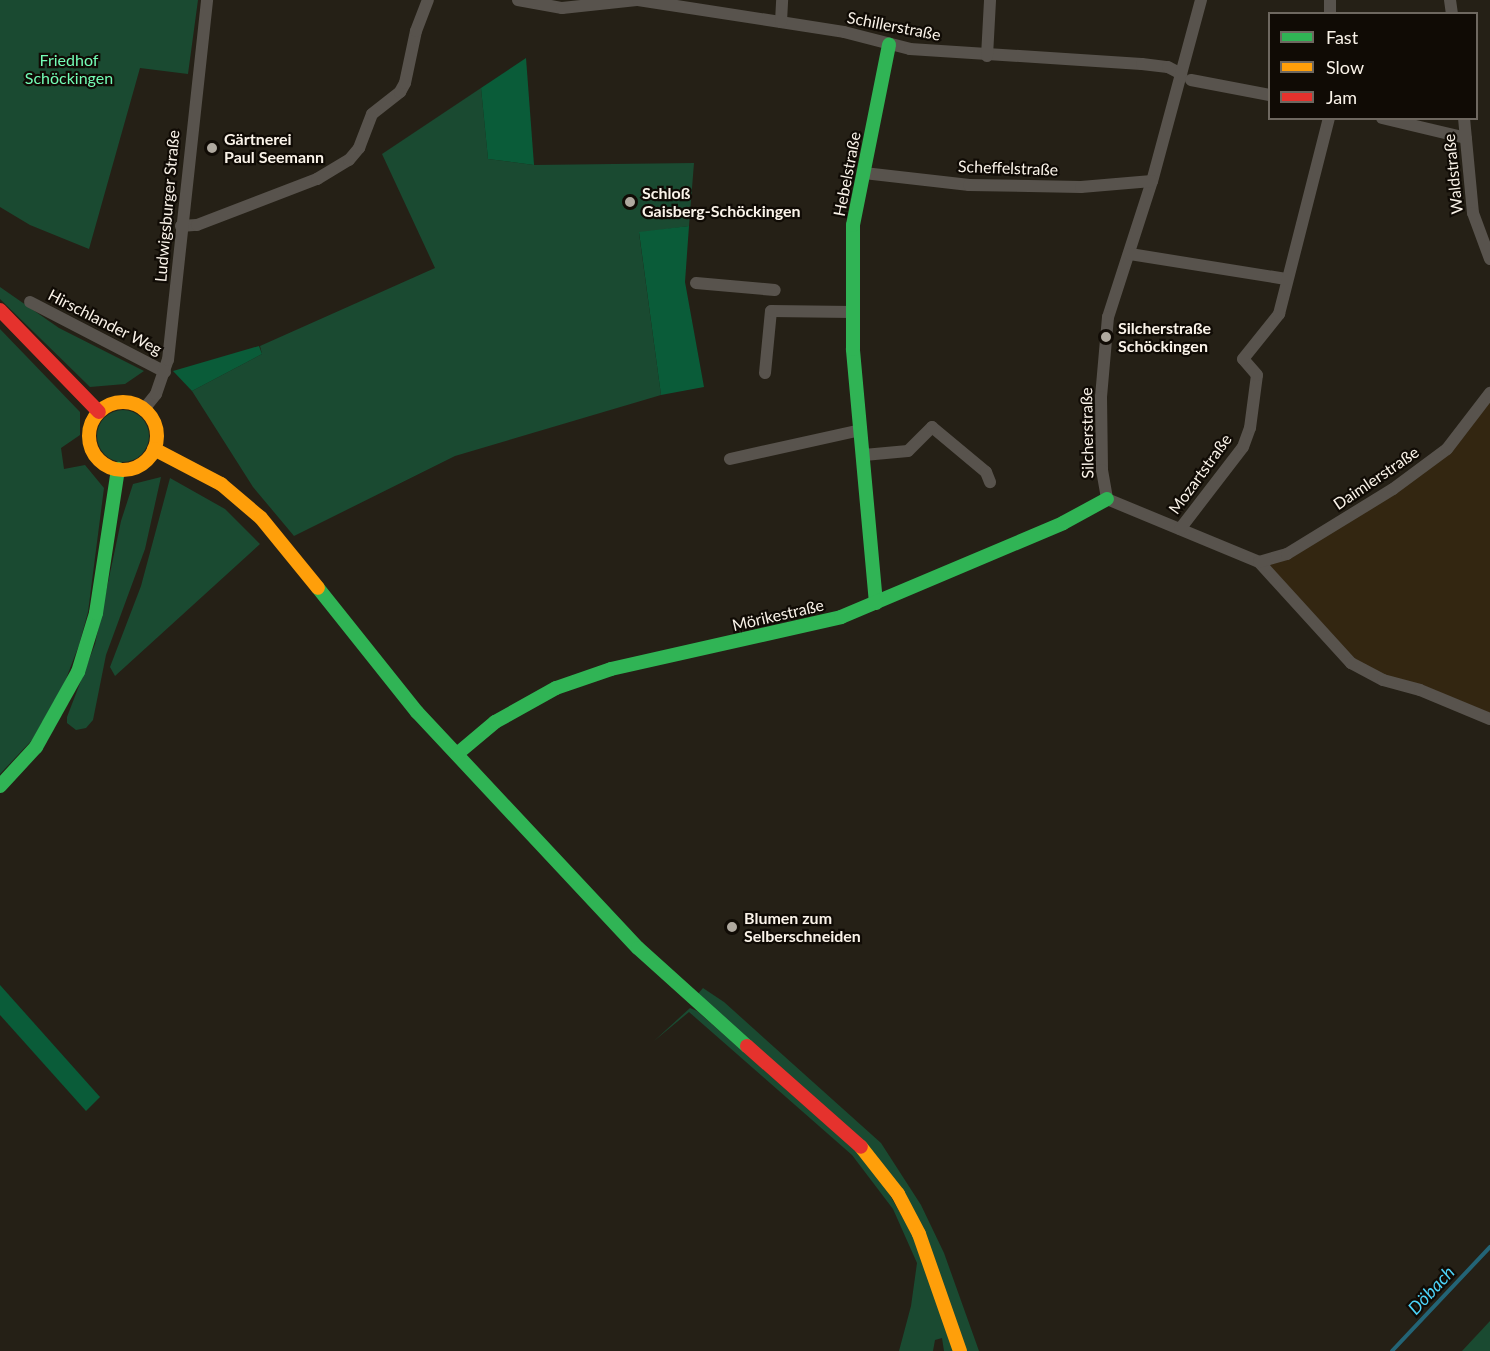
<!DOCTYPE html>
<meta charset="utf-8">
<style>
body{margin:0}
#map{position:relative;width:1490px;height:1351px;overflow:hidden;background:#252016;font-family:Lato,sans-serif}
div>[style]{position:absolute}
.built>*{inset:0;background:#332611}
.green>*{inset:0;background:#1a4a31}
.round{border-radius:50%}
.forest>*{inset:0;background:#0a5c39}
.stream>*{height:4px;margin:-2px;padding:0 2px;transform-origin:2px;border-radius:2px;background:#236476}
.street>*{height:12px;margin:-6px;padding:0 6px;transform-origin:6px;border-radius:6px;background:#58534d}
.fast>*{height:14px;margin:-7px;padding:0 7px;transform-origin:7px;border-radius:7px;background:#30b455}
.slow>*{height:14px;margin:-7px;padding:0 7px;transform-origin:7px;border-radius:7px;background:#ff9f0a}
.slow>.ring{margin:-7px;padding:0;box-sizing:content-box;background:none;border:14px solid #ff9f0a;border-radius:50%}
.jam>*{height:14px;margin:-7px;padding:0 7px;transform-origin:7px;border-radius:7px;background:#e5322d}
.dots>*{width:16px;height:16px;translate:-50% -50%;box-sizing:border-box;border:3px solid #100b05;border-radius:50%}
span{translate:-50% -50%;white-space:nowrap;text-align:center;line-height:1.15;-webkit-text-stroke:4.5px #100b05;paint-order:stroke}
.street-label{font-size:16px;color:#faf3e9}
.park-label{font-size:16px;color:#74fdb6}
.poi-label{font-size:16px;color:#faf3e9;font-weight:700}
.left{translate:0 -50%;text-align:left}
.water-label{font-size:18px;color:#4cd3f8;font-style:italic}
.legend{position:absolute;left:1268px;top:12px;width:210px;height:108px;box-sizing:border-box;background:#100b05;border:2px solid #6e6860;margin:0;padding:8px 10px;list-style:none;font-size:18px;color:#faf3e9}
.legend li{display:flex;align-items:center;gap:12px;height:30px}
.legend b{width:30px;border:2px solid #6e6860}
</style>
<div id="map">
<div class="built">
<i style="clip-path:polygon(1490px 393px,1490px 720px,1365px 671px,1259px 562px,1287px 554px,1447px 449px)"></i>
</div>
<div class="green">
<i style="clip-path:polygon(0 0,198px 0,188px 74px,140px 68px,89px 249px,30px 225px,0 207px)"></i>
<i style="clip-path:polygon(481px 88px,488px 159px,534px 165px,694px 163px,689px 226px,639px 233px,661px 395px,455px 456px,294px 536px,253px 487px,192px 391px,262px 354px,260px 346px,435px 268px,382px 154px)"></i>
<i style="clip-path:polygon(0 287px,59px 328px,144px 371px,125px 384px,90px 387px,0 299px)"></i>
<i style="clip-path:polygon(0 329px,80px 412px,80px 435px,61px 448px,64px 469px,85px 465px,104px 488px,88px 612px,79px 645px,64px 684px,32px 740px,0 774px)"></i>
<i class="round" style="left:97px;top:410px;width:52px;height:52px"></i>
<i style="clip-path:polygon(161px 477px,145px 549px,106px 655px,93px 720px,86px 728px,76px 730px,67px 723px,67px 717px,95px 644px,121px 521px,133px 484px)"></i>
<i style="clip-path:polygon(170px 478px,225px 509px,260px 544px,115px 676px,110px 667px,141px 586px)"></i>
<i style="clip-path:polygon(703px 988px,724px 1002px,881px 1143px,921px 1205px,944px 1253px,979px 1351px,960px 1351px,887px 1178px,697px 995px)"></i>
<i style="clip-path:polygon(690px 1008px,697px 1011px,856px 1151px,882px 1181px,913px 1236px,954px 1351px,944px 1351px,942px 1338px,935px 1340px,933px 1351px,899px 1351px,911px 1306px,917px 1263px,893px 1209px,852px 1155px,689px 1012px,654px 1041px)"></i>
<i style="clip-path:polygon(1490px 1321px,1490px 1351px,1462px 1351px)"></i>
</div>
<div class="forest">
<i style="clip-path:polygon(526px 58px,534px 165px,488px 159px,481px 88px)"></i>
<i style="clip-path:polygon(689px 226px,685px 282px,704px 387px,661px 395px,639px 232px)"></i>
<i style="clip-path:polygon(259px 346px,262px 354px,192px 391px,173px 371px)"></i>
<i style="clip-path:polygon(0 985px,100px 1097px,86px 1111px,0 1015px)"></i>
</div>
<div class="stream">
<i style="left:1392px;top:1351px;width:143px;rotate:-46.7deg"></i>
</div>
<div class="street">
<i style="left:518px;top:0;width:45px;rotate:10.3deg"></i>
<i style="left:562px;top:8px;width:75px;rotate:-6.1deg"></i>
<i style="left:638px;top:0;width:208px;rotate:8.8deg"></i>
<i style="left:844px;top:32px;width:68px;rotate:14.4deg"></i>
<i style="left:910px;top:49px;width:232px;rotate:3.7deg"></i>
<i style="left:1142px;top:64px;width:26px;rotate:7deg"></i>
<i style="left:1168px;top:67px;width:15px;rotate:28deg"></i>
<i style="left:1201px;top:0;width:188px;rotate:105.1deg"></i>
<i style="left:1152px;top:181px;width:143px;rotate:107.9deg"></i>
<i style="left:1108px;top:317px;width:80px;rotate:95deg"></i>
<i style="left:1101px;top:397px;width:73px;rotate:89.2deg"></i>
<i style="left:1102px;top:470px;width:29px;rotate:80deg"></i>
<i style="left:1107px;top:499px;width:165px;rotate:22.5deg"></i>
<i style="left:1259px;top:562px;width:137px;rotate:47.7deg"></i>
<i style="left:1351px;top:663px;width:36px;rotate:28deg"></i>
<i style="left:1383px;top:680px;width:38px;rotate:15deg"></i>
<i style="left:1420px;top:690px;width:76px;rotate:22.5deg"></i>
<i style="left:1450px;top:0;width:14px;rotate:82deg"></i>
<i style="left:1330px;top:14px;width:14px;rotate:-90deg"></i>
<i style="left:781px;top:22px;width:22px;rotate:-87deg"></i>
<i style="left:987px;top:56px;width:56px;rotate:-86.9deg"></i>
<i style="left:1191px;top:80px;width:80px;rotate:10.8deg"></i>
<i style="left:1382px;top:118px;width:86px;rotate:13.4deg"></i>
<i style="left:1464px;top:118px;width:95px;rotate:84.6deg"></i>
<i style="left:1473px;top:213px;width:49px;rotate:69.7deg"></i>
<i style="left:864px;top:173px;width:106px;rotate:6.5deg"></i>
<i style="left:969px;top:185px;width:112px;rotate:1deg"></i>
<i style="left:1081px;top:187px;width:71px;rotate:-4.8deg"></i>
<i style="left:181px;top:226px;width:16px;rotate:-4deg"></i>
<i style="left:197px;top:225px;width:129px;rotate:-21deg"></i>
<i style="left:317px;top:179px;width:37px;rotate:-31deg"></i>
<i style="left:349px;top:160px;width:16px;rotate:-50deg"></i>
<i style="left:359px;top:148px;width:36px;rotate:-69deg"></i>
<i style="left:372px;top:114px;width:36px;rotate:-38deg"></i>
<i style="left:400px;top:92px;width:10px;rotate:-61deg"></i>
<i style="left:405px;top:83px;width:53px;rotate:-78.1deg"></i>
<i style="left:416px;top:31px;width:33px;rotate:-69deg"></i>
<i style="left:1130px;top:254px;width:158px;rotate:9.1deg"></i>
<i style="left:696px;top:283px;width:79px;rotate:5.1deg"></i>
<i style="left:30px;top:302px;width:152px;rotate:27.4deg"></i>
<i style="left:765px;top:373px;width:62px;rotate:-84.5deg"></i>
<i style="left:771px;top:311px;width:81px;rotate:0.7deg"></i>
<i style="left:144px;top:409px;width:19px;rotate:-51deg"></i>
<i style="left:156px;top:394px;width:36px;rotate:-71deg"></i>
<i style="left:168px;top:360px;width:362px;rotate:-83.8deg"></i>
<i style="left:864px;top:455px;width:44px;rotate:-5.2deg"></i>
<i style="left:908px;top:451px;width:34px;rotate:-45deg"></i>
<i style="left:932px;top:427px;width:70px;rotate:39.8deg"></i>
<i style="left:986px;top:472px;width:11px;rotate:68deg"></i>
<i style="left:730px;top:459px;width:134px;rotate:-12.5deg"></i>
<i style="left:1180px;top:529px;width:103px;rotate:-52.5deg"></i>
<i style="left:1243px;top:447px;width:20px;rotate:-70deg"></i>
<i style="left:1250px;top:428px;width:53px;rotate:-82.5deg"></i>
<i style="left:1257px;top:375px;width:21px;rotate:-131deg"></i>
<i style="left:1243px;top:359px;width:58px;rotate:-51.3deg"></i>
<i style="left:1279px;top:314px;width:202px;rotate:-75.7deg"></i>
<i style="left:1259px;top:562px;width:29px;rotate:-16deg"></i>
<i style="left:1287px;top:554px;width:124px;rotate:-31.5deg"></i>
<i style="left:1393px;top:489px;width:67px;rotate:-36.5deg"></i>
<i style="left:1447px;top:449px;width:71px;rotate:-52.5deg"></i>
</div>
<div class="fast">
<i style="left:318px;top:588px;width:159px;rotate:51.4deg"></i>
<i style="left:417px;top:712px;width:323px;rotate:46.9deg"></i>
<i style="left:638px;top:948px;width:147px;rotate:42deg"></i>
<i style="left:876px;top:603px;width:255px;rotate:-95.2deg"></i>
<i style="left:853px;top:349px;width:124px;rotate:-90deg"></i>
<i style="left:853px;top:225px;width:184px;rotate:-78.7deg"></i>
<i style="left:457px;top:754px;width:50px;rotate:-40.1deg"></i>
<i style="left:495px;top:722px;width:70px;rotate:-29.1deg"></i>
<i style="left:556px;top:688px;width:58px;rotate:-19.1deg"></i>
<i style="left:611px;top:669px;width:236px;rotate:-12.7deg"></i>
<i style="left:841px;top:617px;width:241px;rotate:-22.9deg"></i>
<i style="left:1063px;top:523px;width:50px;rotate:-28.6deg"></i>
<i style="left:0;top:786px;width:53px;rotate:-47.3deg"></i>
<i style="left:36px;top:747px;width:86px;rotate:-60.8deg"></i>
<i style="left:78px;top:672px;width:62px;rotate:-73deg"></i>
<i style="left:96px;top:613px;width:146px;rotate:-81.3deg"></i>
</div>
<div class="slow">
<i class="ring" style="left:89px;top:402px;width:54px;height:54px"></i>
<i style="left:154px;top:449px;width:76px;rotate:27.6deg"></i>
<i style="left:221px;top:484px;width:52px;rotate:40.4deg"></i>
<i style="left:261px;top:518px;width:90px;rotate:50.8deg"></i>
<i style="left:861px;top:1147px;width:60px;rotate:51.8deg"></i>
<i style="left:898px;top:1194px;width:45px;rotate:62.3deg"></i>
<i style="left:919px;top:1234px;width:124px;rotate:70.7deg"></i>
</div>
<div class="jam">
<i style="left:0;top:310px;width:142px;rotate:45.9deg"></i>
<i style="left:747px;top:1046px;width:152px;rotate:41.5deg"></i>
</div>
<div class="dots">
<i style="left:212px;top:148px;background:#afa99f"></i>
<i style="left:630px;top:202px;background:#afa99f"></i>
<i style="left:1106px;top:337px;background:#afa99f"></i>
<i style="left:732px;top:927px;background:#afa99f"></i>
</div>
<div class="street-label">
<span style="left:894px;top:26px;rotate:11deg">Schillerstraße</span>
<span style="left:1008px;top:168px;rotate:2deg">Scheffelstraße</span>
<span style="left:847px;top:174px;rotate:-79deg">Hebelstraße</span>
<span style="left:1453px;top:174px;rotate:-96deg">Waldstraße</span>
<span style="left:167px;top:206px;rotate:-85deg">Ludwigsburger Straße</span>
<span style="left:105px;top:322px;rotate:27deg">Hirschlander Weg</span>
<span style="left:1087px;top:433px;rotate:-91deg">Silcherstraße</span>
<span style="left:1200px;top:474px;rotate:-54deg">Mozartstraße</span>
<span style="left:1376px;top:478px;rotate:-34deg">Daimlerstraße</span>
<span style="left:778px;top:615px;rotate:-13deg">Mörikestraße</span>
</div>
<div class="park-label">
<span style="left:69px;top:69px">Friedhof<br>Schöckingen</span>
</div>
<div class="poi-label">
<span class="left" style="left:224px;top:148px">Gärtnerei<br>Paul Seemann</span>
<span class="left" style="left:642px;top:202px">Schloß<br>Gaisberg-Schöckingen</span>
<span class="left" style="left:1118px;top:337px">Silcherstraße<br>Schöckingen</span>
<span class="left" style="left:744px;top:927px">Blumen zum<br>Selberschneiden</span>
</div>
<div class="water-label">
<span style="left:1431px;top:1290px;rotate:-47deg">Döbach</span>
</div>
<ul class="legend">
<li><b style="height:8px;background:#30b455"></b>Fast</li>
<li><b style="height:8px;background:#ff9f0a"></b>Slow</li>
<li><b style="height:8px;background:#e5322d"></b>Jam</li>
</ul>
</div>
